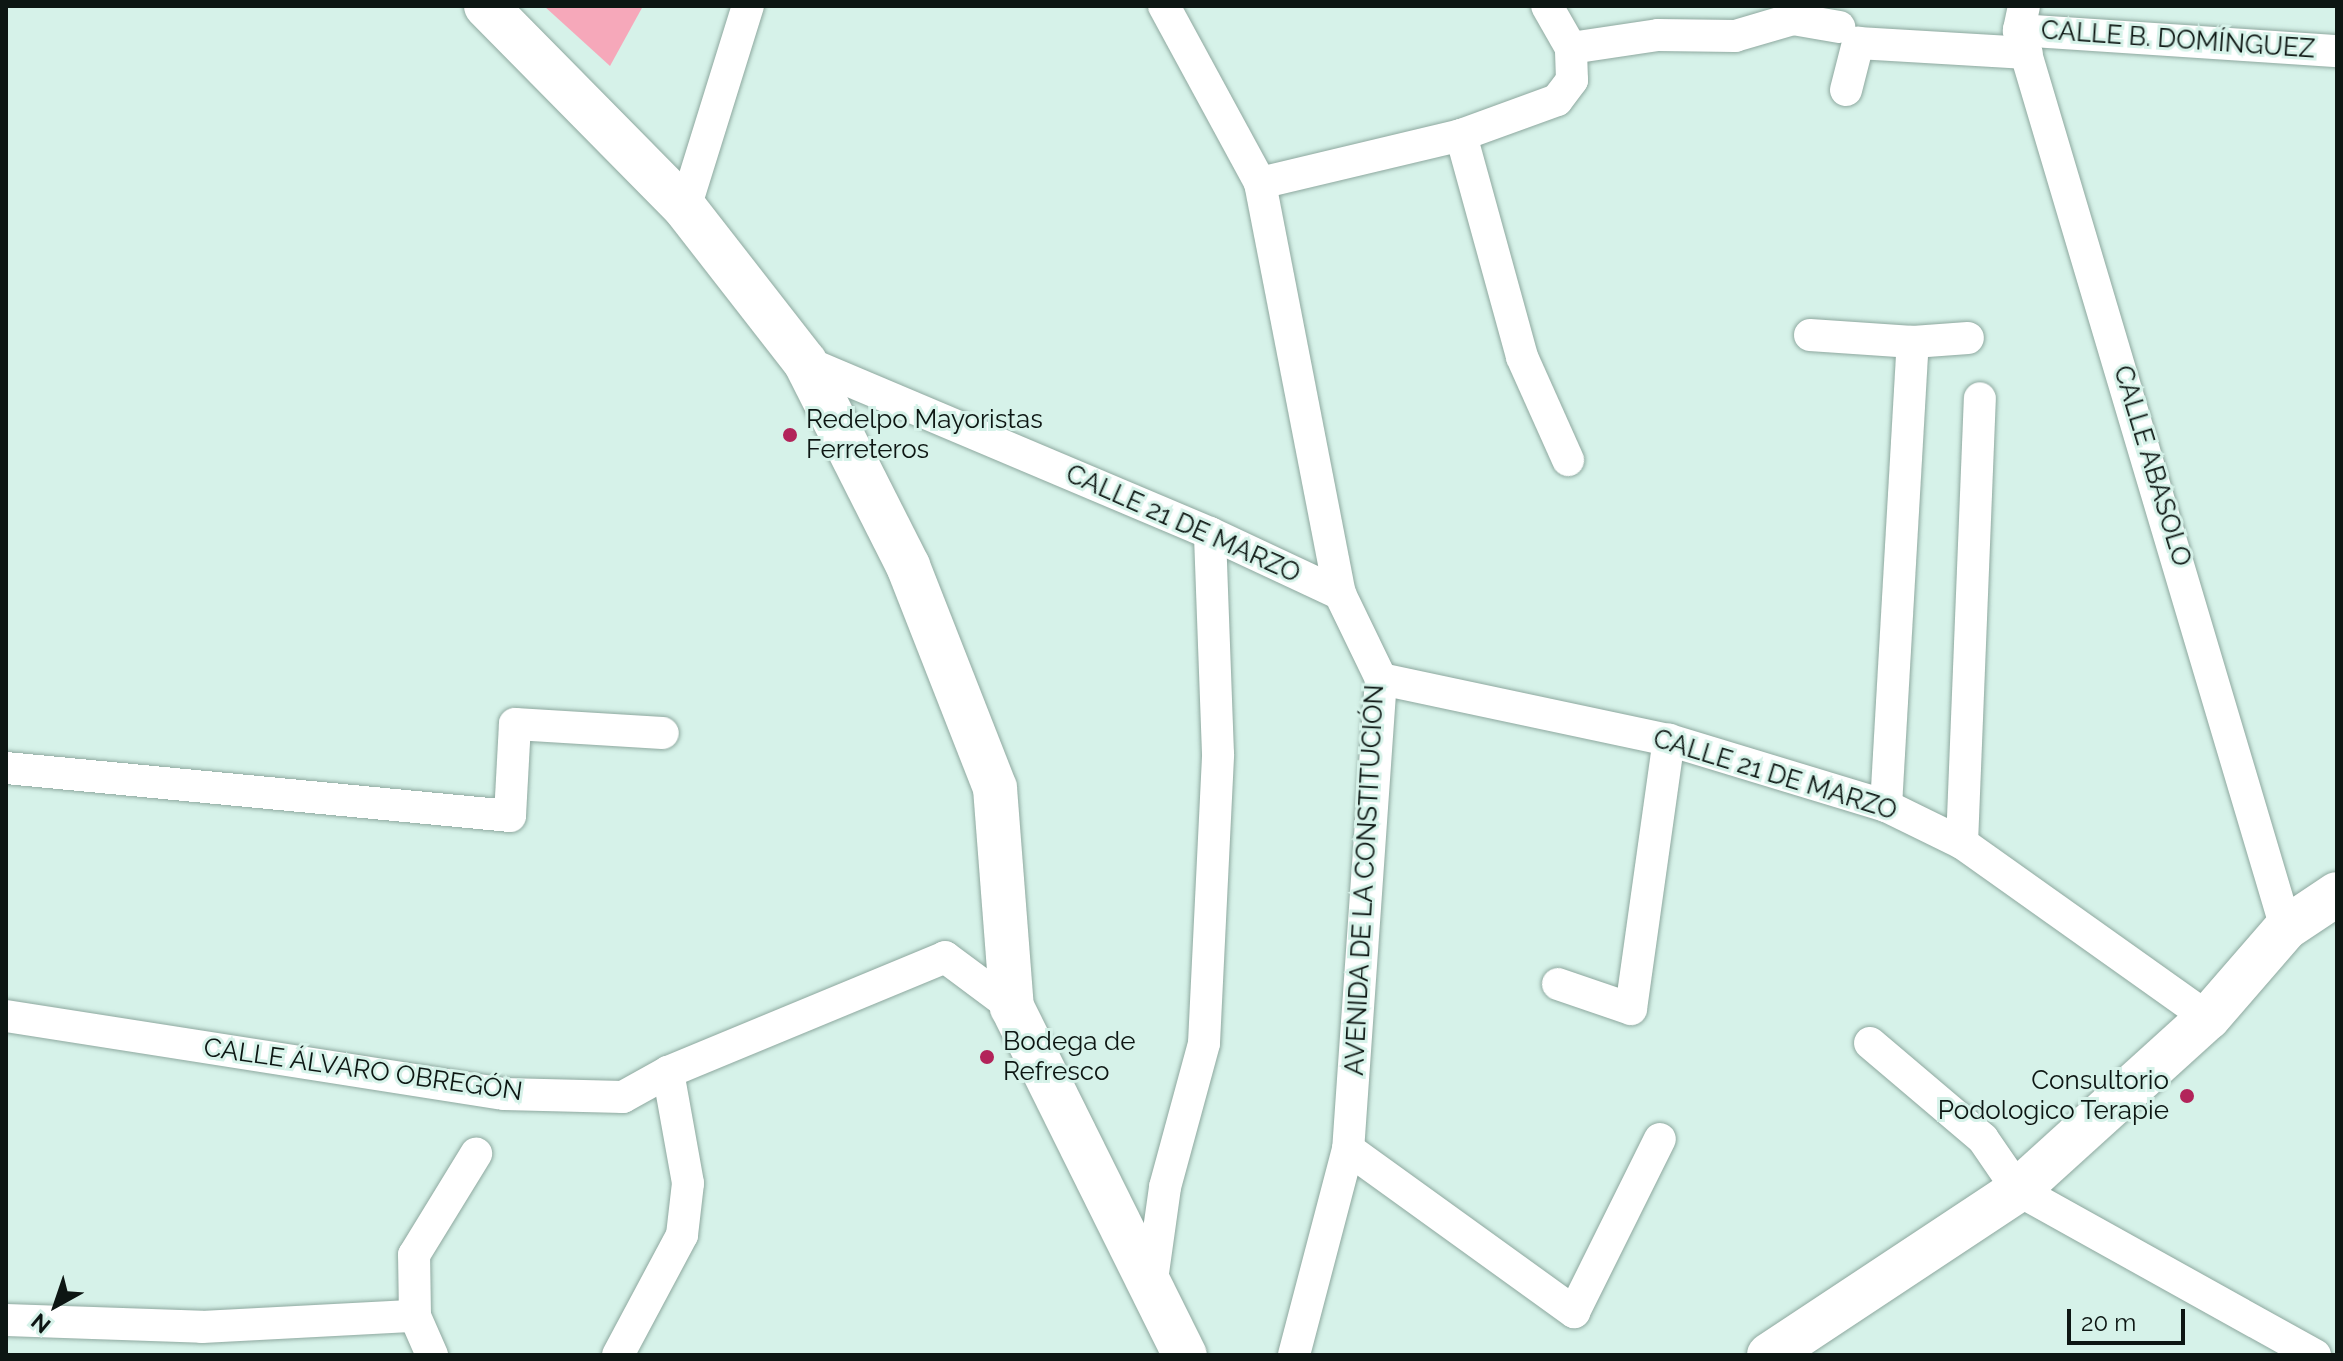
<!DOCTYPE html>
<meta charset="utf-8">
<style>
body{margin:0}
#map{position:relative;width:2343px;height:1361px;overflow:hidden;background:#d6f2e9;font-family:Raleway,sans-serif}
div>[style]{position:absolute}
.green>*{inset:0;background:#f6a8ba}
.roads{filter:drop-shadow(0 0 2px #8ea89f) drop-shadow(0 0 2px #8ea89f)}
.minor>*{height:32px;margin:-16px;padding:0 16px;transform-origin:16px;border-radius:16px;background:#fff}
.secondary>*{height:44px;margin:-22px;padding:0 22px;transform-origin:22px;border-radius:22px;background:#fff}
.dots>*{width:22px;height:22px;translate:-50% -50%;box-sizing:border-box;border:4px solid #d6f2e9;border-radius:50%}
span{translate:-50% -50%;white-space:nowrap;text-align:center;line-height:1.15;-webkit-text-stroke:6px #d6f2e9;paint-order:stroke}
.street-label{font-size:26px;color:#0d1613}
.poi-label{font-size:26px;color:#0d1613}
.left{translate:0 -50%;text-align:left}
.right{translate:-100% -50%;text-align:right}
.frame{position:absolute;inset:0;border:8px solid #0d1613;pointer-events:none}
.north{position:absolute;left:16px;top:1265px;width:80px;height:80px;-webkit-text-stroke:6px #d6f2e9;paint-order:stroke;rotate:220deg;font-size:22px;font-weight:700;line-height:32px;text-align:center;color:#0d1613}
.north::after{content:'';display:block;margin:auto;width:28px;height:36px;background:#0d1613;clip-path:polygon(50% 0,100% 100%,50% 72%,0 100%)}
.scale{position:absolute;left:2067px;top:1309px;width:118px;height:36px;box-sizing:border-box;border:4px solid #0d1613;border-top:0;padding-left:10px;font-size:24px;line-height:28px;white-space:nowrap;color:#0d1613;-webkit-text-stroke:6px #d6f2e9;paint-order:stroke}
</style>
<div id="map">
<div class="green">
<i style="clip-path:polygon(544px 6px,643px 6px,610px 66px)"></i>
</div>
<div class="roads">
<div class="minor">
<i style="left:1164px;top:6px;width:201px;rotate:61.5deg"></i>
<i style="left:1260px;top:183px;width:419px;rotate:79deg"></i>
<i style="left:1340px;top:594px;width:94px;rotate:64.2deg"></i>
<i style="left:1381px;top:679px;width:471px;rotate:94deg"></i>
<i style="left:1348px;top:1149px;width:213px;rotate:104.7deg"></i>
<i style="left:2024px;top:6px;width:25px;rotate:102deg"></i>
<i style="left:2019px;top:30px;width:937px;rotate:73.44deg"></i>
<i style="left:2019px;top:30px;width:319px;rotate:3.8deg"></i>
<i style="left:1571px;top:48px;width:88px;rotate:-8.5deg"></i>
<i style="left:1658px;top:35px;width:77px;rotate:0.7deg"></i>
<i style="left:1735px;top:36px;width:60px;rotate:-16.3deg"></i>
<i style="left:1793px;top:19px;width:47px;rotate:9.9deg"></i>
<i style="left:1846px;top:90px;width:49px;rotate:-75.7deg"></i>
<i style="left:1858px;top:43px;width:169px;rotate:3.4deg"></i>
<i style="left:1461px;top:135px;width:230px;rotate:74.6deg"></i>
<i style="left:1522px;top:357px;width:113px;rotate:65.9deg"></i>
<i style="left:1260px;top:183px;width:207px;rotate:-13.4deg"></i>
<i style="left:1461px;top:135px;width:102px;rotate:-20deg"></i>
<i style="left:1557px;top:100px;width:25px;rotate:-53deg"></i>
<i style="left:1572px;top:80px;width:32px;rotate:-92deg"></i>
<i style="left:1571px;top:48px;width:48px;rotate:-119.7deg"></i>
<i style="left:685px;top:208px;width:212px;rotate:-72.7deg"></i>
<i style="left:1810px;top:335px;width:103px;rotate:3.9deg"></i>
<i style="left:1913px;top:342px;width:55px;rotate:-4.2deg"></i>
<i style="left:805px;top:362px;width:440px;rotate:22.9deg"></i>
<i style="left:1210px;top:533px;width:144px;rotate:25.1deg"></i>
<i style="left:1381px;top:679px;width:294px;rotate:12deg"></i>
<i style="left:1669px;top:740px;width:227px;rotate:16.9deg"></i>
<i style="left:1886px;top:806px;width:85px;rotate:26deg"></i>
<i style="left:1962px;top:843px;width:302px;rotate:35.4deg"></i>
<i style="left:6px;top:768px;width:506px;rotate:5.44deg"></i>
<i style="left:510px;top:816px;width:92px;rotate:-86.9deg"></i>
<i style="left:515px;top:724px;width:148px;rotate:3.5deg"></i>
<i style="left:1886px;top:806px;width:465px;rotate:-86.7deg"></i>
<i style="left:1962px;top:843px;width:445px;rotate:-87.7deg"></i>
<i style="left:1558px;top:984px;width:77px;rotate:18.9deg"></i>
<i style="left:1631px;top:1009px;width:272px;rotate:-82deg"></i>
<i style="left:6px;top:1016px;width:504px;rotate:8.9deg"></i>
<i style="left:504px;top:1094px;width:119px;rotate:1.4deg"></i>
<i style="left:623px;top:1097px;width:51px;rotate:-29.1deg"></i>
<i style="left:668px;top:1072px;width:300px;rotate:-22.5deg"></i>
<i style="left:945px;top:957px;width:84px;rotate:36.7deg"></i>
<i style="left:1870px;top:1043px;width:148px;rotate:40.3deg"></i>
<i style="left:1983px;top:1139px;width:62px;rotate:55.5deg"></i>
<i style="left:2018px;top:1190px;width:340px;rotate:29.1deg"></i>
<i style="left:1348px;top:1149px;width:279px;rotate:35.8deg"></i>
<i style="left:1574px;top:1312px;width:193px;rotate:-63.6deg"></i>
<i style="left:1151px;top:1287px;width:101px;rotate:-82deg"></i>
<i style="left:1165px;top:1187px;width:149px;rotate:-74.8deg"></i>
<i style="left:1204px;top:1043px;width:289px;rotate:-87.2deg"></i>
<i style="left:1218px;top:754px;width:221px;rotate:-92.1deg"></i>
<i style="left:6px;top:1320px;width:196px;rotate:2deg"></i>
<i style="left:202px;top:1327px;width:213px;rotate:-3deg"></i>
<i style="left:432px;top:1355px;width:43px;rotate:-113.6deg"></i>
<i style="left:415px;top:1316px;width:61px;rotate:-90.9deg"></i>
<i style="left:414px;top:1255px;width:119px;rotate:-58.5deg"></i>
<i style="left:618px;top:1355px;width:136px;rotate:-61.9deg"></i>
<i style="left:682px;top:1235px;width:52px;rotate:-83.4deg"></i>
<i style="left:688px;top:1183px;width:113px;rotate:-100.2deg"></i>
</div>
<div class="secondary">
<i style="left:486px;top:6px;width:284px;rotate:45.4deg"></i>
<i style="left:685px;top:208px;width:195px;rotate:52.1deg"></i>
<i style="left:805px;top:362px;width:229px;rotate:63.2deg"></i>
<i style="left:908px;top:566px;width:238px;rotate:68.6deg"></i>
<i style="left:995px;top:788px;width:220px;rotate:85.6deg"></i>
<i style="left:1012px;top:1007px;width:389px;rotate:63.6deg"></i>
<i style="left:1769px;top:1355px;width:299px;rotate:-33.5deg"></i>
<i style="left:2018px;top:1190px;width:256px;rotate:-42.2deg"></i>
<i style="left:2208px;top:1018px;width:119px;rotate:-49.1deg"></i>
<i style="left:2286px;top:928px;width:61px;rotate:-33.7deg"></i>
</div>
</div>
<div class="dots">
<i style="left:790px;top:435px;background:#b2245a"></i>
<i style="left:987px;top:1057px;background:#b2245a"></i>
<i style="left:2187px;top:1096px;background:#b2245a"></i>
</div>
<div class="street-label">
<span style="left:2178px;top:40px;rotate:4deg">CALLE B. DOMÍNGUEZ</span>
<span style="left:2152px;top:466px;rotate:73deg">CALLE ABASOLO</span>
<span style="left:1183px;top:524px;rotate:24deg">CALLE 21 DE MARZO</span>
<span style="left:1775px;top:775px;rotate:17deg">CALLE 21 DE MARZO</span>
<span style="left:1365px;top:880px;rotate:-87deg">AVENIDA DE LA CONSTITUCIÓN</span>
<span style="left:363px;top:1070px;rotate:8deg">CALLE ÁLVARO OBREGÓN</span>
</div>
<div class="poi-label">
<span class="left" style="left:806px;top:435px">Redelpo Mayoristas<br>Ferreteros</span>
<span class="left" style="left:1003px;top:1057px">Bodega de<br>Refresco</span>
<span class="right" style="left:2169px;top:1096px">Consultorio<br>Podologico Terapie</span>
</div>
<div class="frame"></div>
<div class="north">N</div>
<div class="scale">20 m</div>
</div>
